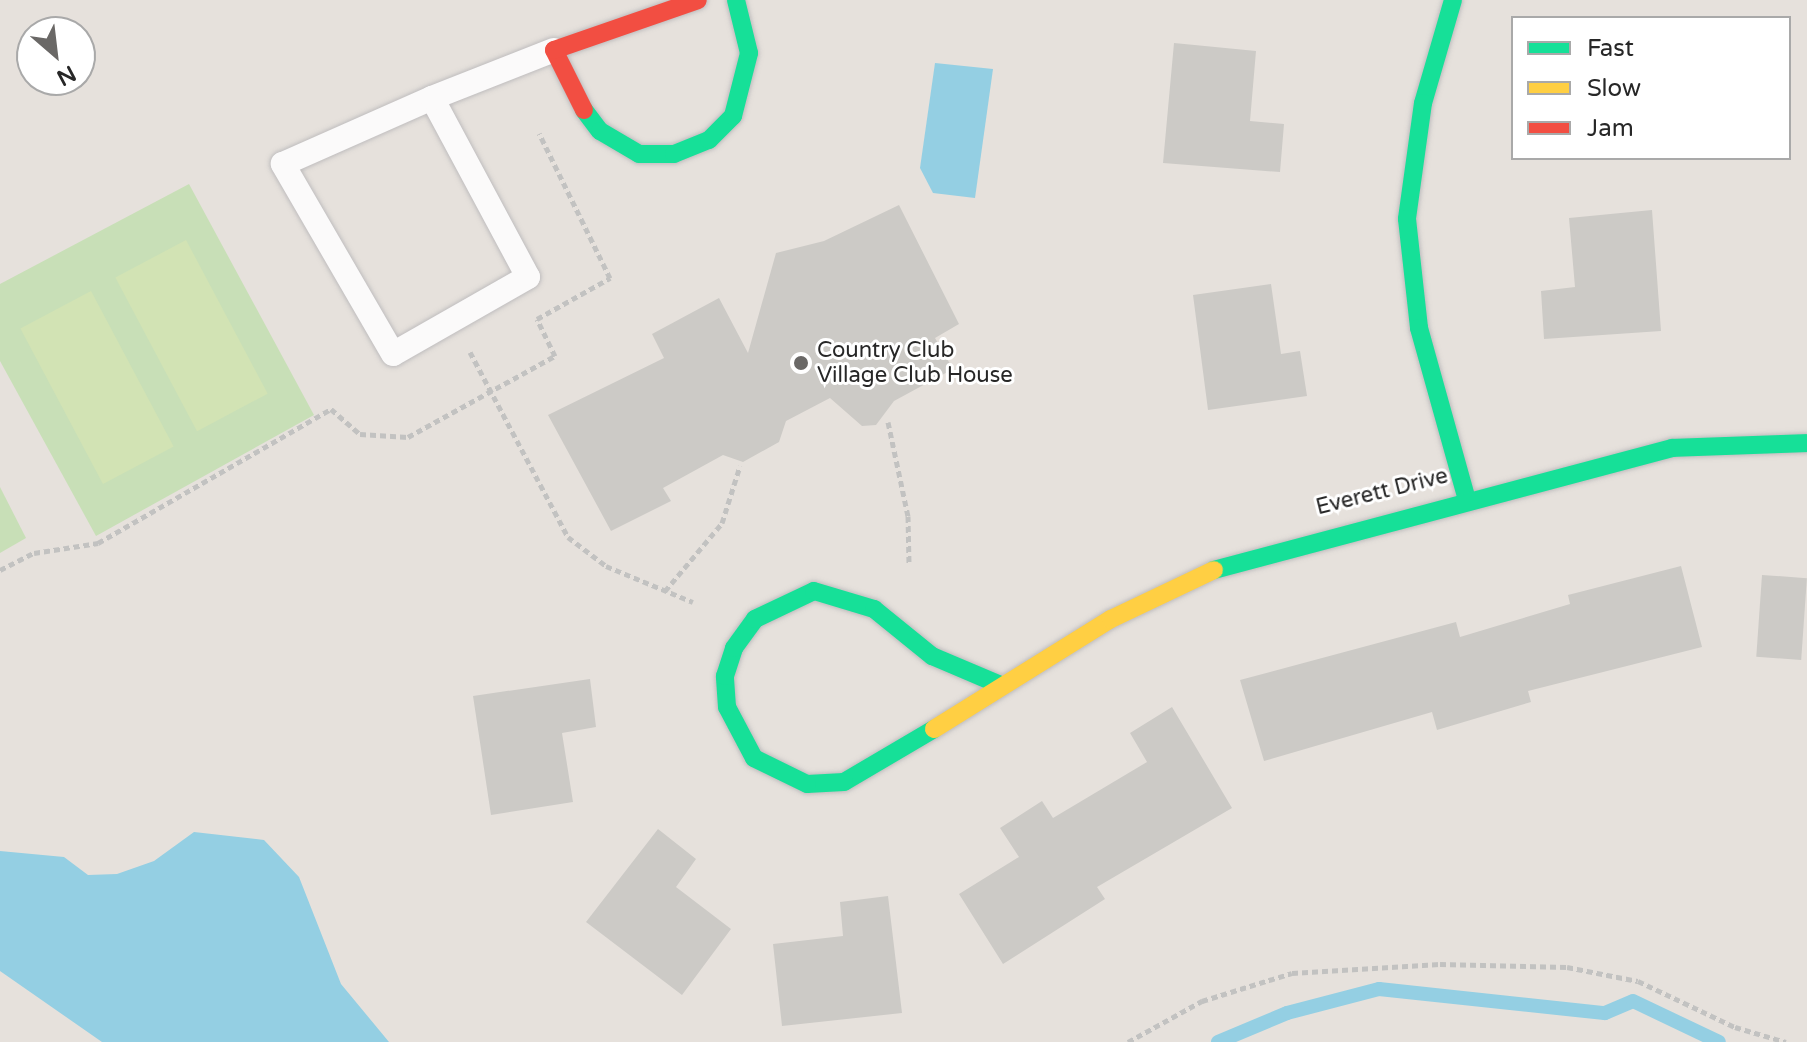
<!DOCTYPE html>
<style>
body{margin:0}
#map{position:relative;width:1807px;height:1042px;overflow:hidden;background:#e6e1dc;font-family:"Varela Round",sans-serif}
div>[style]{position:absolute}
.green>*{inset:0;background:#c8dfb7}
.pitch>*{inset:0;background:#d2e3b4;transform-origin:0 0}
.water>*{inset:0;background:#94cfe3}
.stream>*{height:14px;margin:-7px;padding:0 7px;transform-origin:7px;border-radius:7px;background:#94cfe3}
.building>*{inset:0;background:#cccac6;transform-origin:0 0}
.path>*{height:5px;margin-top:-2.5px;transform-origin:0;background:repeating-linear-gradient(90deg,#c2c2c1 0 6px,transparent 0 10px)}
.roads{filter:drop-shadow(0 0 2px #bfbdbe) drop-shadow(0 0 2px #bfbdbe)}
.lane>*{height:24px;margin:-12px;padding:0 12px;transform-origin:12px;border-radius:12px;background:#fbfafa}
.fast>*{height:18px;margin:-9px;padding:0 9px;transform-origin:9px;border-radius:9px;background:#16e098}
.slow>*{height:18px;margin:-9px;padding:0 9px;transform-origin:9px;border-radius:9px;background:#ffcf43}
.jam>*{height:18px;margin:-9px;padding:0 9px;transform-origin:9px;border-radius:9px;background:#f24e42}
.dots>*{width:22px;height:22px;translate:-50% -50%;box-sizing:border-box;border:4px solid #fff;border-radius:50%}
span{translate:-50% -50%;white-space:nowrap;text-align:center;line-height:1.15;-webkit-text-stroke:6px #fff;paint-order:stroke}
.poi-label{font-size:22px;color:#272727}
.left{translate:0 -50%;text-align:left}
.street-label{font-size:22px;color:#272727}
.legend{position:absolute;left:1511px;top:16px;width:280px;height:144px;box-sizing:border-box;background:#fff;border:2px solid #a9a9a9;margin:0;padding:10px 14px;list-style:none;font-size:24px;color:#272727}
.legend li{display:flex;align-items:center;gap:16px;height:40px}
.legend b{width:40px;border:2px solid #a9a9a9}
.north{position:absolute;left:16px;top:16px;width:80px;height:80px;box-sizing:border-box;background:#fff;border:2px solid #a9a9a9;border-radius:50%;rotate:152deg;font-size:22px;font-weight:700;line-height:32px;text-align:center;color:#272727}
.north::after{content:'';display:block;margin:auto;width:28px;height:36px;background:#6a6866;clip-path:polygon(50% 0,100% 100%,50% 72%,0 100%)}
</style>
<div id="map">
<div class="green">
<i style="clip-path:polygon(189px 184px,314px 415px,96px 536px,0 361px,0 284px)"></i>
<i style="clip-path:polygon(0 487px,26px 538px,0 553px)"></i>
</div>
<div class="pitch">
<i style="left:186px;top:240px;width:174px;height:80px;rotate:62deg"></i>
<i style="left:91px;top:291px;width:176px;height:80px;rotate:62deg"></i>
</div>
<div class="water">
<i style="clip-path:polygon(935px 63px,993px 69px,975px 198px,933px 193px,920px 168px)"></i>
<i style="clip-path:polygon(194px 832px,264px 840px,299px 877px,341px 984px,389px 1042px,102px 1042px,0 971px,0 851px,64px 857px,88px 875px,117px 874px,154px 861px)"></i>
</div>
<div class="stream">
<i style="left:1218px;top:1042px;width:75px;rotate:-22.8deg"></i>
<i style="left:1287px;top:1013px;width:95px;rotate:-14.6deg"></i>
<i style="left:1379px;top:989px;width:227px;rotate:6.1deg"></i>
<i style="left:1605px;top:1013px;width:30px;rotate:-23deg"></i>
<i style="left:1633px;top:1001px;width:95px;rotate:25.5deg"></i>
</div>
<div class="building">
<i style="clip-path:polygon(1174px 43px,1256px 51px,1250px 121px,1284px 124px,1280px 172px,1163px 163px)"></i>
<i style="clip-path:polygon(899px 205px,959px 324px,935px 338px,953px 369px,894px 401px,876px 425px,862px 426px,830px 398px,786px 421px,779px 442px,743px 462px,723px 455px,663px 488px,671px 501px,611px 531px,548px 415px,664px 358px,652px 334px,719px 298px,748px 353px,776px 253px,824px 241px)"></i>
<i style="clip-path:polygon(1652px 210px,1661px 331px,1544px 339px,1541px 291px,1575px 287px,1569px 218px)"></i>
<i style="clip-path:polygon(1271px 284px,1281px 354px,1300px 351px,1307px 396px,1208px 410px,1193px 295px)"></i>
<i style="clip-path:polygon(1681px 566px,1702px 647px,1528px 691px,1531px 702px,1437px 730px,1432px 712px,1264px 761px,1240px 680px,1456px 622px,1460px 637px,1570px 604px,1568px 595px)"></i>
<i style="left:1762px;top:575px;width:45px;height:82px;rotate:4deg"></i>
<i style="clip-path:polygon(590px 679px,596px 727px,562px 733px,573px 802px,491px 815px,473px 696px)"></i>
<i style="clip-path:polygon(1172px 707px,1232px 808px,1097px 887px,1105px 899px,1003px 964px,959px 894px,1019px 857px,1000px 828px,1042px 801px,1053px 818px,1147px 762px,1130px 733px)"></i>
<i style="clip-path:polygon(658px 829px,696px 859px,676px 887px,731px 929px,682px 995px,586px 922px)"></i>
<i style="clip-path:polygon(888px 896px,902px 1013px,782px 1026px,773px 944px,843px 936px,840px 902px)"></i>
</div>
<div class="path">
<i style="left:470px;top:352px;width:209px;rotate:62.1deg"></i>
<i style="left:568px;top:537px;width:48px;rotate:37.3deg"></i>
<i style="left:606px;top:566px;width:94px;rotate:22.5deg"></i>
<i style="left:888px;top:422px;width:96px;rotate:78deg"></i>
<i style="left:908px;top:516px;width:47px;rotate:88.8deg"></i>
<i style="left:0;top:570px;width:38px;rotate:-27deg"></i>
<i style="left:34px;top:553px;width:65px;rotate:-8.9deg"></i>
<i style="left:98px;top:543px;width:269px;rotate:-29.9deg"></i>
<i style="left:331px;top:409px;width:38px;rotate:41deg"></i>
<i style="left:360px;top:434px;width:48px;rotate:3.6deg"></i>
<i style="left:408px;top:437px;width:168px;rotate:-28.9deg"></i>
<i style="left:555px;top:356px;width:41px;rotate:-115.9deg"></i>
<i style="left:537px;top:319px;width:84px;rotate:-29.3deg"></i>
<i style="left:610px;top:278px;width:161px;rotate:-116.1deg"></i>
<i style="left:665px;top:591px;width:89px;rotate:-50deg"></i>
<i style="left:722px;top:523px;width:60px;rotate:-72.5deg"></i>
<i style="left:1128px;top:1042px;width:85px;rotate:-29deg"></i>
<i style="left:1202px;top:1001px;width:94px;rotate:-17.3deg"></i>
<i style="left:1292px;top:973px;width:148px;rotate:-3.5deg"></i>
<i style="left:1440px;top:964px;width:127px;rotate:1.4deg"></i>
<i style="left:1567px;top:967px;width:72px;rotate:11.2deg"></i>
<i style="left:1638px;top:981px;width:107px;rotate:25.4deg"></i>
<i style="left:1735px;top:1027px;width:53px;rotate:16.4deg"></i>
</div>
<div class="roads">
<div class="lane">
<i style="left:432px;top:98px;width:203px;rotate:61.8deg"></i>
<i style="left:528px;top:277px;width:155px;rotate:150.3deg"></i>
<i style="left:393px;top:354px;width:220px;rotate:-120.1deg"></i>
<i style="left:283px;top:164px;width:163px;rotate:-23.9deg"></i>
<i style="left:432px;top:98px;width:131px;rotate:-21.5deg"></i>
</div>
<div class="fast">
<i style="left:1453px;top:0;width:107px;rotate:106.2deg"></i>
<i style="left:1423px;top:103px;width:117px;rotate:97.9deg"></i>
<i style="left:1407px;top:219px;width:110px;rotate:83.7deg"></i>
<i style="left:1419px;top:328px;width:174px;rotate:74.4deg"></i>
<i style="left:584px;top:110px;width:26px;rotate:53deg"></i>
<i style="left:600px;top:131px;width:45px;rotate:30.5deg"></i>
<i style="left:639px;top:154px;width:35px"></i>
<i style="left:674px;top:154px;width:38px;rotate:-22deg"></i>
<i style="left:709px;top:140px;width:34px;rotate:-45deg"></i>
<i style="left:733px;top:116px;width:65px;rotate:-75.7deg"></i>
<i style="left:749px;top:53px;width:55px;rotate:-103.8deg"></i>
<i style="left:1214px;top:570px;width:474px;rotate:-14.9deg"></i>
<i style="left:1672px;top:448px;width:135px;rotate:-2.1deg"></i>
<i style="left:934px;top:729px;width:104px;rotate:149.5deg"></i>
<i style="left:844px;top:782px;width:37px;rotate:177deg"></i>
<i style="left:807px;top:784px;width:59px;rotate:-153.9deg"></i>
<i style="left:754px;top:758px;width:58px;rotate:-117.9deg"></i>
<i style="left:727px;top:707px;width:31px;rotate:-94deg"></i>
<i style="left:725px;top:676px;width:29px;rotate:-72deg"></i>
<i style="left:734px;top:648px;width:36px;rotate:-54deg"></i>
<i style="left:755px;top:619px;width:65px;rotate:-25.4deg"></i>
<i style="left:814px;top:591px;width:63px;rotate:16.7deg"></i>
<i style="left:874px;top:609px;width:75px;rotate:39deg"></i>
<i style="left:932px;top:656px;width:72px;rotate:23deg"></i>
</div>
<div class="slow">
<i style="left:934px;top:729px;width:208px;rotate:-31.9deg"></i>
<i style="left:1111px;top:619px;width:114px;rotate:-25.4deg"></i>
</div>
<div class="jam">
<i style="left:584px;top:110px;width:67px;rotate:-116.6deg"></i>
<i style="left:554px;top:50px;width:152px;rotate:-19.1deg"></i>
</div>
</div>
<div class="dots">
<i style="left:801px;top:363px;background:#6a6866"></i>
</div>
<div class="poi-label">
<span class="left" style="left:817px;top:363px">Country Club<br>Village Club House</span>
</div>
<div class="street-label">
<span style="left:1382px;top:492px;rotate:-14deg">Everett Drive</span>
</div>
<ul class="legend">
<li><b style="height:10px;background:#16e098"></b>Fast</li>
<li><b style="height:10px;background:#ffcf43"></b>Slow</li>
<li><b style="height:10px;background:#f24e42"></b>Jam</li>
</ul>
<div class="north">N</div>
</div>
